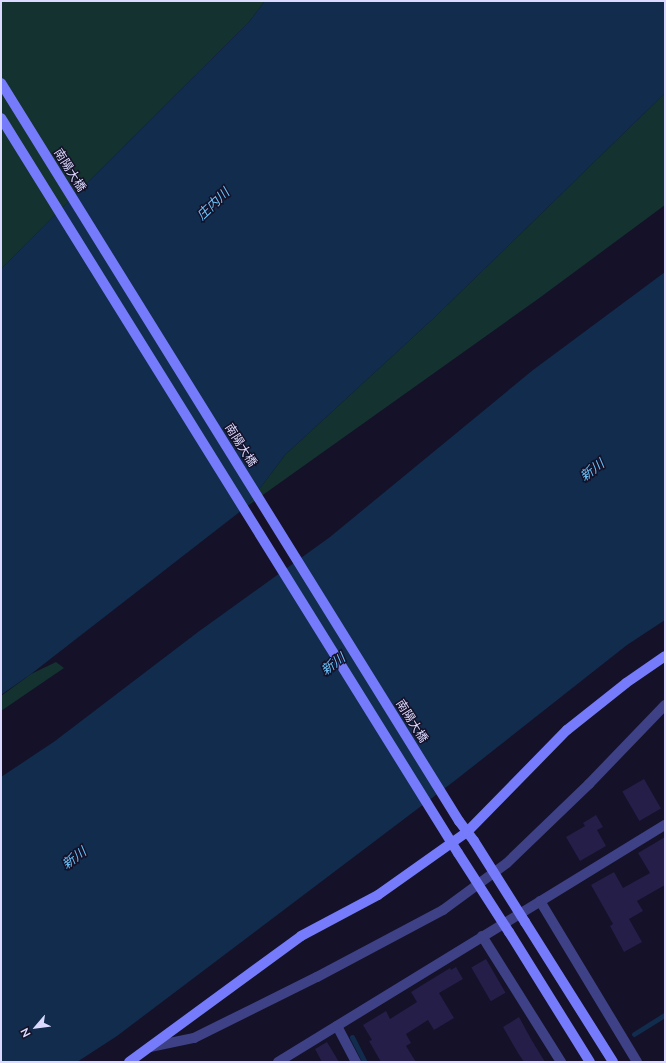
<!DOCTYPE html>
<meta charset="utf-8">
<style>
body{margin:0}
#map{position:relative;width:666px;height:1063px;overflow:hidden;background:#141128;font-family:Lato,"Noto Sans JP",sans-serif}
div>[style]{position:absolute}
.green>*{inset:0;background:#14322f}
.water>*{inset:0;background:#112c4d}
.stream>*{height:5px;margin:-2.5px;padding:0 2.5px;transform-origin:2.5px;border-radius:2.5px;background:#112c4d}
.building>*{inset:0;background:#241e49;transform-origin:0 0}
.street>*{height:10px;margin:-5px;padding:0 5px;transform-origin:5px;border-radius:5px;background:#3e4185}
.secondary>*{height:10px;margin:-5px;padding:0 5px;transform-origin:5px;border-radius:5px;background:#757bfa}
.secondary-bridge>*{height:10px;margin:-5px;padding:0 5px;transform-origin:5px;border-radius:5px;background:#757bfa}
span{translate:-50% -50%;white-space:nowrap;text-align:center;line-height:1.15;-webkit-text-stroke:3px #141128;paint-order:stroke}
.street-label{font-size:12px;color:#dcdafe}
.water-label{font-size:13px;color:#6cc2f9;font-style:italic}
.frame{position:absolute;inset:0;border:2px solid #dcdafe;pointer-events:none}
.north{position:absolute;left:16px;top:1007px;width:40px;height:40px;-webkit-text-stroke:3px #141128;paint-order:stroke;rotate:242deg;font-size:11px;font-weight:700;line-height:16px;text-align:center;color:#dcdafe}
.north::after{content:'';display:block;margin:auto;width:14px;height:18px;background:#dcdafe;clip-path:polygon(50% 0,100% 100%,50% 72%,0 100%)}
</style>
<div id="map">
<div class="green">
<i style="clip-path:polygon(1px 1px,265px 1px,249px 22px,1px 269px)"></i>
<i style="clip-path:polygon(665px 93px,665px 205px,538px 299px,246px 507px,285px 455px,436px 316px)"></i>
<i style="clip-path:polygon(56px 662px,64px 668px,1px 711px,1px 696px,31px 674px)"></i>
</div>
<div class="water">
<i style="clip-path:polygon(265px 1px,665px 1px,665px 93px,436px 316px,285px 455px,246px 507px,31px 674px,1px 695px,1px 269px,249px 22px)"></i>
<i style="clip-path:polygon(665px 272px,665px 620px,627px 645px,457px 779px,117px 1036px,77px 1062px,1px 1062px,1px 777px,55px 741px,198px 632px,330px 537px,533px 370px)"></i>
</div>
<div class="stream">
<i style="left:634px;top:1034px;width:36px;rotate:-32deg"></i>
<i style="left:352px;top:1037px;width:28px;rotate:63deg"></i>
</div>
<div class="building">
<i style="left:644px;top:779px;width:34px;height:25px;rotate:60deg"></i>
<i style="clip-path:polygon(596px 815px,603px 827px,597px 830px,606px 846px,580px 861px,566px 837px,585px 826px,583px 823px)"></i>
<i style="clip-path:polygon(665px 837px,665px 885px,637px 901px,643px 911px,629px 919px,642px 942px,624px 952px,610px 926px,613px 924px,591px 885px,614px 872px,623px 888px,650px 873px,638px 853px)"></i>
<i style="left:486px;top:959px;width:39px;height:17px;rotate:60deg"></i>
<i style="clip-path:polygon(456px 967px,463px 979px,439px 993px,454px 1018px,434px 1030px,428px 1020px,406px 1034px,411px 1043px,406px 1046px,416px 1062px,381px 1062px,369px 1041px,372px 1040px,363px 1025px,386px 1011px,390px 1019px,417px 1002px,411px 992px,450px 968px,451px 970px)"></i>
<i style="clip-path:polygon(519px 1017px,531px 1039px,545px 1062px,524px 1062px,518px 1053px,503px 1027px)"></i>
<i style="clip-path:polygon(327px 1042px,339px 1062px,322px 1062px,315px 1049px)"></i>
</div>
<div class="street">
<i style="left:540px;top:901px;width:188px;rotate:58.9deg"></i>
<i style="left:482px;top:936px;width:149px;rotate:57.9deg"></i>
<i style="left:337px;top:1026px;width:41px;rotate:62.2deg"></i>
<i style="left:150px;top:1047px;width:45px;rotate:-11.6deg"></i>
<i style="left:194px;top:1038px;width:137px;rotate:-26.4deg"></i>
<i style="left:317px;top:977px;width:143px;rotate:-28deg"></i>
<i style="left:443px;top:910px;width:79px;rotate:-36.3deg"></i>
<i style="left:507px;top:863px;width:114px;rotate:-43.9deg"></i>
<i style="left:589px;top:784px;width:110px;rotate:-46.1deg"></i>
<i style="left:278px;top:1062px;width:454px;rotate:-31.5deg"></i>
</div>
<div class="secondary">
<i style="left:1px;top:83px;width:869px;rotate:58.18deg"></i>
<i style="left:459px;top:821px;width:25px;rotate:53deg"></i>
<i style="left:1px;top:118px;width:865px;rotate:58.13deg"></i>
<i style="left:525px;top:922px;width:165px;rotate:57.8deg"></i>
<i style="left:509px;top:932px;width:153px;rotate:58.1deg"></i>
<i style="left:129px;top:1062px;width:213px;rotate:-36.2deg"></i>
<i style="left:301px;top:936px;width:87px;rotate:-28deg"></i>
<i style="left:378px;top:895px;width:109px;rotate:-35.3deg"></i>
<i style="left:467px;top:832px;width:143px;rotate:-45.6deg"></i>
<i style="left:567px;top:730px;width:75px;rotate:-38.5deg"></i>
<i style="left:626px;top:683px;width:47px;rotate:-34.7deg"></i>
</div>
<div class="secondary-bridge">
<i style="left:474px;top:841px;width:96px;rotate:57.8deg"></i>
<i style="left:458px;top:853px;width:94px;rotate:57.2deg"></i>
</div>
<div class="street-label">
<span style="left:70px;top:170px;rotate:58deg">南陽大橋</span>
<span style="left:241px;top:445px;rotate:58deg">南陽大橋</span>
<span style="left:412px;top:721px;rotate:58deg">南陽大橋</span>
</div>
<div class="water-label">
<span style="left:213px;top:204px;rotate:-44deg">庄内川</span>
<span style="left:592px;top:470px;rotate:-37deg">新川</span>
<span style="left:333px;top:664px;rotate:-37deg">新川</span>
<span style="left:74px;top:858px;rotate:-37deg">新川</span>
</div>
<div class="frame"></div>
<div class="north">N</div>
</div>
